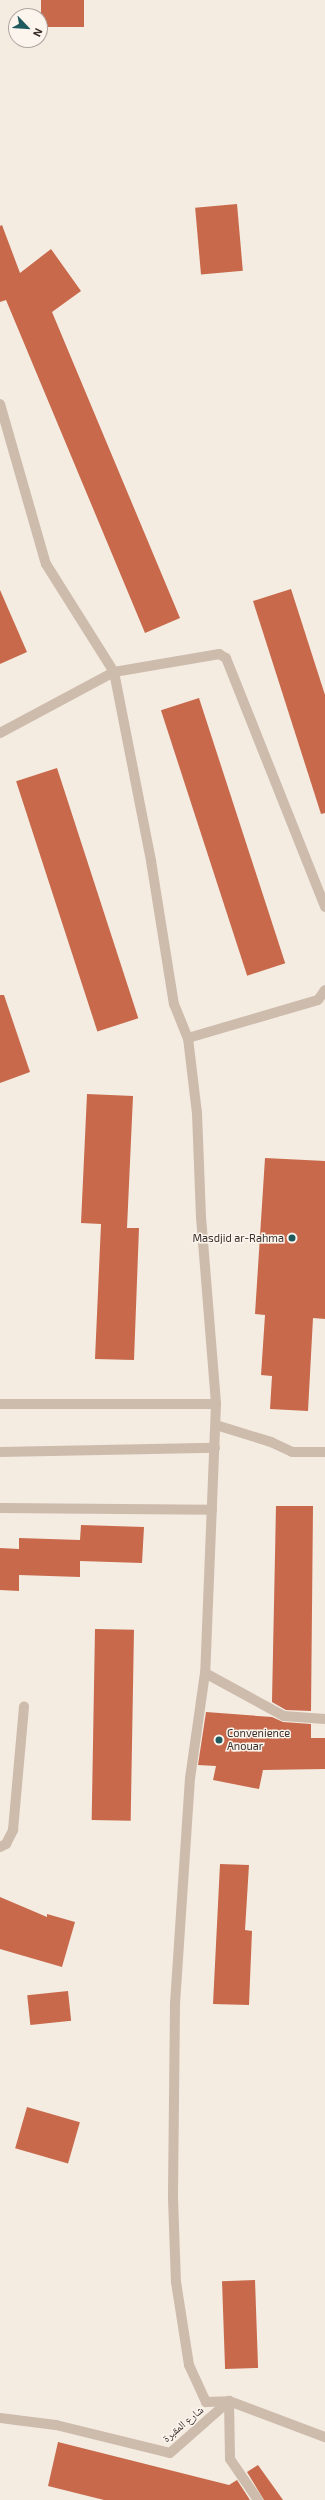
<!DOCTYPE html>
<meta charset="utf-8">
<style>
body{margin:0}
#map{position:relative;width:325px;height:2500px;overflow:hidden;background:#f4ebe1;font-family:"Exo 2","Noto Naskh Arabic",sans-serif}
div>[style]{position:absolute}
.building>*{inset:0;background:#c8694b;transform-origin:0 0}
.minor>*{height:10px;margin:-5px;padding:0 5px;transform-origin:5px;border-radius:5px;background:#cdbbac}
.tertiary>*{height:10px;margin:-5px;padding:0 5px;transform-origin:5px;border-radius:5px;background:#cdbbac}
.dots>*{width:11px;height:11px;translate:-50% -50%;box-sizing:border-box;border:2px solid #fbf5ee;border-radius:50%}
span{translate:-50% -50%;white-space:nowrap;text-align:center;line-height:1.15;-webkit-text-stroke:3px #fbf5ee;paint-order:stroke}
.poi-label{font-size:11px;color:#3b302b}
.right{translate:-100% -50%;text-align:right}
.left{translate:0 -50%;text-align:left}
.street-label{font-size:11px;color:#3b302b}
.north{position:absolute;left:8px;top:8px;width:40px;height:40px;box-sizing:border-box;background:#fbf5ee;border:1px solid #aea6a0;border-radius:50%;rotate:115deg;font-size:11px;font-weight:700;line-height:16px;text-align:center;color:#3b302b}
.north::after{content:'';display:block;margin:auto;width:14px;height:18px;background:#1f5a5e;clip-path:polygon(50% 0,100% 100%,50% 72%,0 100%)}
</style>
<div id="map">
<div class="building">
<i style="left:41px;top:0;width:43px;height:27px"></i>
<i style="left:237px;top:204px;width:67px;height:42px;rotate:85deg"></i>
<i style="clip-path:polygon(2px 225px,20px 273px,51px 249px,81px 291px,52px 312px,180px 618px,145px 633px,6px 300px,0 302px,0 226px)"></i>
<i style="clip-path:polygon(291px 589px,325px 695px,325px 813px,321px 814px,253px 601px)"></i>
<i style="clip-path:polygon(0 590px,27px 652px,0 664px)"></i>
<i style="left:199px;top:698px;width:279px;height:40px;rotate:72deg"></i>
<i style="left:57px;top:768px;width:263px;height:43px;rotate:72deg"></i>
<i style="clip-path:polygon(0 995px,4px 995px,30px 1072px,0 1083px)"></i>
<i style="clip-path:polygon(87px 1094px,133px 1096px,127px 1228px,139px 1228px,134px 1360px,95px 1359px,101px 1224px,81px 1223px)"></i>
<i style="clip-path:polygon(265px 1158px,325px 1161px,325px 1319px,313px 1318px,308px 1411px,270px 1409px,272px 1376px,261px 1375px,265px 1315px,255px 1314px)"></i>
<i style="clip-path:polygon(276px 1506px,313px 1506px,311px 1711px,286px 1710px,272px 1702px)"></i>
<i style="clip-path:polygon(81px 1525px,144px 1527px,142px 1563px,80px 1561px,80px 1577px,19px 1575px,19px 1591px,0 1590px,0 1548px,19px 1549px,19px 1538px,80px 1540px)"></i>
<i style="left:95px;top:1629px;width:39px;height:191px;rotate:1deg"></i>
<i style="clip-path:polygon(206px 1712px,272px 1717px,283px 1722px,311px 1724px,311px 1738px,325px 1738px,325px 1769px,263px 1770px,259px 1789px,213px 1780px,216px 1766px,198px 1765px)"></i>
<i style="clip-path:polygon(220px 1864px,249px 1865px,245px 1930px,252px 1931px,249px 2005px,213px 2004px)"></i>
<i style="clip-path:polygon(0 1897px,47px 1917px,47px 1914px,75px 1922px,62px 1967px,0 1949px)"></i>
<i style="left:68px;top:1991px;width:30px;height:41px;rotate:84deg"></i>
<i style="left:27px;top:2107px;width:55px;height:43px;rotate:16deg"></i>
<i style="left:255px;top:2280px;width:88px;height:33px;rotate:88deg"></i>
<i style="clip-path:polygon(58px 2442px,229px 2485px,237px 2480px,250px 2500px,104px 2500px,48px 2486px)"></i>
<i style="clip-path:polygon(258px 2465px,283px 2500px,264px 2500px,247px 2472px)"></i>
</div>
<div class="minor">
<i style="left:0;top:733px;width:129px;rotate:-28.2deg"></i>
<i style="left:114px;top:672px;width:107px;rotate:-9.7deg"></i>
<i style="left:219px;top:654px;width:8px;rotate:30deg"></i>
<i style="left:226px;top:658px;width:268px;rotate:68.3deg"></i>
<i style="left:188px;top:1038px;width:135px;rotate:-16.3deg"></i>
<i style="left:318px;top:1000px;width:12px;rotate:-55deg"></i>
<i style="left:0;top:1404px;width:216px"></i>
<i style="left:216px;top:1425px;width:58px;rotate:17.2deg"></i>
<i style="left:271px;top:1442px;width:23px;rotate:25deg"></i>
<i style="left:292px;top:1452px;width:33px"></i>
<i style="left:0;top:1452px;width:215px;rotate:-1.1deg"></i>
<i style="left:0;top:1508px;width:212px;rotate:0.5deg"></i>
<i style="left:205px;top:1673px;width:90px;rotate:28.6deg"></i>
<i style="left:284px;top:1716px;width:41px;rotate:4.2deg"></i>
<i style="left:0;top:1847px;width:7px;rotate:-27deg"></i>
<i style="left:6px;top:1844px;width:16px;rotate:-63deg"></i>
<i style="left:13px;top:1830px;width:124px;rotate:-84.9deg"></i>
<i style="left:0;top:2418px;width:56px;rotate:7.1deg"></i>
<i style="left:56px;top:2425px;width:117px;rotate:13.8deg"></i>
<i style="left:170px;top:2453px;width:79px;rotate:-41.4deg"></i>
<i style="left:229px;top:2401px;width:103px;rotate:20.6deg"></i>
</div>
<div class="tertiary">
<i style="left:0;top:404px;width:166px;rotate:74deg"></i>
<i style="left:46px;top:564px;width:128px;rotate:57.8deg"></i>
<i style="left:114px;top:672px;width:193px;rotate:78.9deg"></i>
<i style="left:151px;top:861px;width:145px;rotate:80.9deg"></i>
<i style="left:174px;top:1004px;width:37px;rotate:68deg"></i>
<i style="left:188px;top:1038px;width:76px;rotate:83.2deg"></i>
<i style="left:197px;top:1113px;width:104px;rotate:87.8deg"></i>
<i style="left:201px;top:1217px;width:188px;rotate:85.4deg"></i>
<i style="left:216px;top:1404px;width:269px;rotate:92.3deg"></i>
<i style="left:205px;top:1673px;width:106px;rotate:98.1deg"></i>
<i style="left:190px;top:1778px;width:225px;rotate:93.8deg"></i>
<i style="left:175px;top:2003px;width:195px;rotate:90.6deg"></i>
<i style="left:173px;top:2198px;width:84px;rotate:88deg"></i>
<i style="left:176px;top:2282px;width:84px;rotate:81.1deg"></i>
<i style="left:189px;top:2365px;width:41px;rotate:65.3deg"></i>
<i style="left:206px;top:2402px;width:23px;rotate:-2deg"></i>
<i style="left:229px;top:2401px;width:58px;rotate:89deg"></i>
<i style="left:230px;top:2459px;width:50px;rotate:55.7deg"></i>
</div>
<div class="dots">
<i style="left:292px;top:1238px;background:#1f5a5e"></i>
<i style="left:219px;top:1740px;background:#1f5a5e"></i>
</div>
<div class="poi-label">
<span class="right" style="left:284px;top:1238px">Masdjid ar-Rahma</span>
<span class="left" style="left:227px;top:1740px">Convenience<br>Anouar</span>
</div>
<div class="street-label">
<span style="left:183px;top:2424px;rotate:-40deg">شارع المقبرة</span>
</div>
<div class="north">N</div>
</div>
